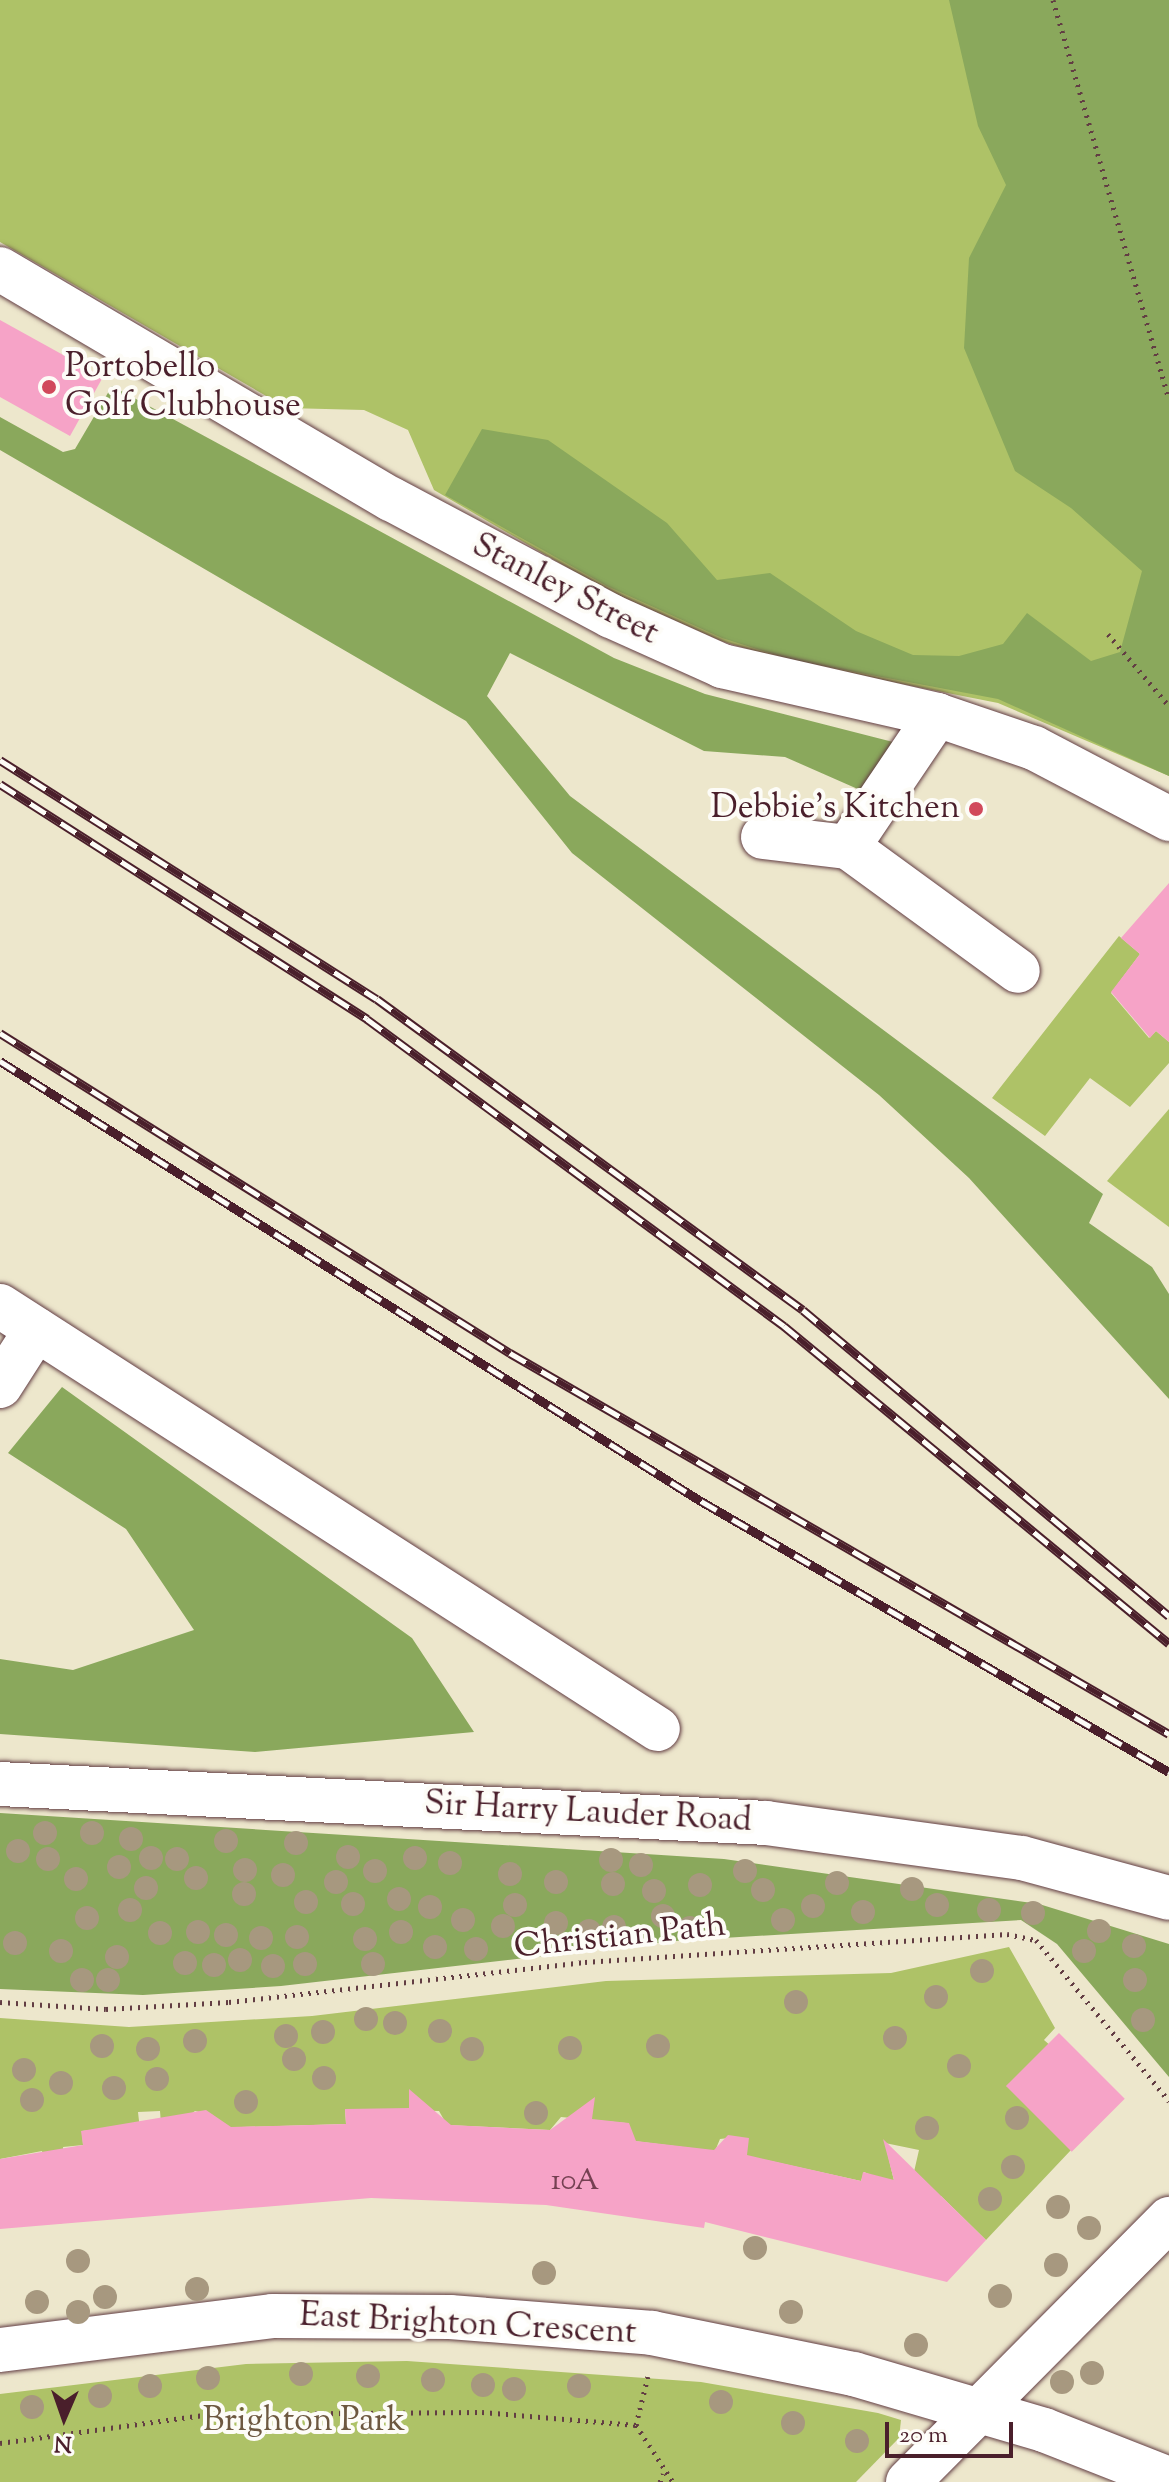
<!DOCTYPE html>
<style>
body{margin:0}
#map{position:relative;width:1169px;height:2482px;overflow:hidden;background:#ede7cc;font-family:"Sorts Mill Goudy",serif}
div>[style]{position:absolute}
.green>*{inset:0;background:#aec267}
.forest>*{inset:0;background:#8aa85c}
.building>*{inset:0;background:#f6a3c7;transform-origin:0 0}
.path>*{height:5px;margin-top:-2.5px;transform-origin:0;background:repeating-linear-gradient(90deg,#623d43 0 2px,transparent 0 8px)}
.roads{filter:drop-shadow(0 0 2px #623d43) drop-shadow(0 0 2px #623d43)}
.minor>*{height:44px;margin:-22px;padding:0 22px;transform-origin:22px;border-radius:22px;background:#fff}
.major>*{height:44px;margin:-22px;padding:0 22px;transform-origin:22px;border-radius:22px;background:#fff}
.rail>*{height:9px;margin-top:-4.5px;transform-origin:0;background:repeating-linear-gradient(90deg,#fdfcf7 0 18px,#4a1f2b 0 36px);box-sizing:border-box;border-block:2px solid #4a1f2b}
.trees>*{width:24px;height:24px;margin:-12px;border-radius:50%;background:#a7987f}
.dots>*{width:22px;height:22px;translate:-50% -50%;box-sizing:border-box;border:4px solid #fdfcf7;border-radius:50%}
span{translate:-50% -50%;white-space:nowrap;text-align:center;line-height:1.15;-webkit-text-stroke:8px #fdfcf7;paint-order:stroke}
.number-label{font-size:30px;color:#754052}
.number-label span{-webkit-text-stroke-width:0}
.poi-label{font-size:34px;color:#4a1f2b}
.left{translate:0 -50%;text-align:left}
.right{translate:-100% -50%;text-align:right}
.street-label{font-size:34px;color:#4a1f2b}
.park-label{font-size:34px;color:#6d5840}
.north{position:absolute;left:24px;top:2378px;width:80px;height:80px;-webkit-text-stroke:6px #fdfcf7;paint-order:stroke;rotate:182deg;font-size:22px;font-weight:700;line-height:32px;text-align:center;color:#4a1f2b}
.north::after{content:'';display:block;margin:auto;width:28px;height:36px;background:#4a1f2b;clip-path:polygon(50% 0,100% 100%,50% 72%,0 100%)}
.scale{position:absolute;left:885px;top:2422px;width:128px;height:36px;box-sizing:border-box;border:4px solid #4a1f2b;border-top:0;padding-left:10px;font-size:24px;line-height:28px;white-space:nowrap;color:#4a1f2b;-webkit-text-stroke:6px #fdfcf7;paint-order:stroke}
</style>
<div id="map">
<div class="green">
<i style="clip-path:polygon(0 0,1169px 0,1169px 776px,998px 703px,791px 662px,721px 641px,606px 590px,434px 490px,408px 430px,364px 410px,287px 408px,0 242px)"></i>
<i style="clip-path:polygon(1119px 936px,1140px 954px,1111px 993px,1149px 1038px,1156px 1031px,1169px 1042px,1169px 1063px,1130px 1107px,1090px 1078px,1045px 1136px,992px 1098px)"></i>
<i style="clip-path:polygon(1169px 1109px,1169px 1227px,1107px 1181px)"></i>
<i style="clip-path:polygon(1009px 1947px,1055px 2028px,1044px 2040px,1060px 2054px,1026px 2088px,1017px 2078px,1011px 2085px,1071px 2150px,986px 2240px,941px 2196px,908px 2198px,919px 2150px,885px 2143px,895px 2185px,864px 2172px,861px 2181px,766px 2160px,750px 2232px,738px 2137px,720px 2139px,715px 2151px,634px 2141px,626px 2123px,561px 2117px,550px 2130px,447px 2125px,439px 2111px,345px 2109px,346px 2124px,241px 2127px,243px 2202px,213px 2115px,195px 2111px,162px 2136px,160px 2111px,138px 2112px,141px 2139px,109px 2128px,82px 2131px,83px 2145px,63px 2147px,70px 2222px,56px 2224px,42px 2151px,0 2159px,0 2018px,129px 2027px,312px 2016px,606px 1981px,891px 1973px)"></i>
<i style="clip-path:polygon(407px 2361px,701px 2382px,878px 2413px,901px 2420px,899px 2438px,856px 2482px,0 2482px,0 2394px,246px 2364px)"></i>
</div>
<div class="forest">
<i style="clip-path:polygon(949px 0,1169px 0,1169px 776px,998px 699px,792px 660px,722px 638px,607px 586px,445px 495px,482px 429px,548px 440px,667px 523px,717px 580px,770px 573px,856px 631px,913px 655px,959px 656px,1003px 644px,1027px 613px,1091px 661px,1120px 652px,1142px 571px,1071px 508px,1015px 471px,964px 348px,969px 258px,1006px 185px,978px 126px)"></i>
<i style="clip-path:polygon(112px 386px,614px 658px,705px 694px,893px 742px,860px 790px,785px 757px,704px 751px,510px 653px,487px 696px,570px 796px,1103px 1194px,1089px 1223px,1152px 1267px,1169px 1294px,1169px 1399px,969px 1178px,879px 1095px,572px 853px,466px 721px,0 450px,0 417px,63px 452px,75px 449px)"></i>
<i style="clip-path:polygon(62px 1387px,412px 1638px,474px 1732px,255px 1752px,0 1734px,0 1659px,73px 1670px,194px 1630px,126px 1529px,8px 1453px)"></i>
<i style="clip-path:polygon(0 1813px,724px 1859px,1039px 1904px,1169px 1944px,1169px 2077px,1057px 1944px,1021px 1920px,674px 1941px,281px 1986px,143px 1995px,0 1989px)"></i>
</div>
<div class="building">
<i style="clip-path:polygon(0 320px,103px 377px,70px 436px,0 397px)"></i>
<i style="clip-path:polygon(1169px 883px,1169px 1042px,1156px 1031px,1150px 1038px,1111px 992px,1140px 954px,1121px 938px)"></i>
<i style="left:1059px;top:2033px;width:93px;height:75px;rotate:45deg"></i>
<i style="clip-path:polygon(409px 2089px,451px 2125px,550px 2130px,595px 2097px,592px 2119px,629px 2123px,636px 2141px,714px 2150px,728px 2135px,749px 2138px,747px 2155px,861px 2181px,863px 2172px,894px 2180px,883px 2139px,986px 2240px,947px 2282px,705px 2222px,704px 2228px,546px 2205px,371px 2198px,0 2229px,0 2159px,83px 2145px,81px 2131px,206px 2110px,231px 2127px,346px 2124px,345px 2109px,409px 2108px)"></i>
</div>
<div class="path">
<i style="left:1053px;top:0;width:415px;rotate:73.8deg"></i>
<i style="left:1108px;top:634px;width:94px;rotate:49.7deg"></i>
<i style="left:0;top:2002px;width:106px;rotate:3.8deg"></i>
<i style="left:106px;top:2009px;width:123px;rotate:-3.3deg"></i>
<i style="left:229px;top:2002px;width:358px;rotate:-6.4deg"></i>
<i style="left:585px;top:1962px;width:423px;rotate:-3.8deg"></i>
<i style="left:1007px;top:1934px;width:30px;rotate:12deg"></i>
<i style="left:1036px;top:1940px;width:209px;rotate:50.4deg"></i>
<i style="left:636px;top:2425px;width:50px;rotate:-76.2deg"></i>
<i style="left:0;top:2443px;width:213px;rotate:-7.8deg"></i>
<i style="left:211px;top:2414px;width:271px;rotate:-0.4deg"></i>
<i style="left:482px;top:2412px;width:155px;rotate:4.8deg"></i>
<i style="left:636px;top:2425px;width:68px;rotate:57deg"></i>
<i style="left:660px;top:2482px;width:9px;rotate:-69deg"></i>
</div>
<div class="roads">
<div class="minor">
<i style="left:0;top:269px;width:454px;rotate:30.5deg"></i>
<i style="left:391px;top:499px;width:249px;rotate:28deg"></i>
<i style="left:611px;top:616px;width:122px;rotate:24.2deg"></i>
<i style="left:722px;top:666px;width:221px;rotate:12.8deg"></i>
<i style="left:937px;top:715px;width:102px;rotate:18.8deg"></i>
<i style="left:1034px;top:748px;width:153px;rotate:27.7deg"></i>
<i style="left:937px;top:715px;width:159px;rotate:124deg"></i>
<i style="left:848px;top:847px;width:210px;rotate:36.1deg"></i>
<i style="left:763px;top:837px;width:86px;rotate:6.7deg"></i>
<i style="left:0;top:1306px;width:782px;rotate:32.74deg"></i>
<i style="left:0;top:1386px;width:67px;rotate:-57.3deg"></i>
<i style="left:0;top:2350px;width:274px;rotate:-7.1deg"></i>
<i style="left:272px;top:2316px;width:178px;rotate:0.3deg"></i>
<i style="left:450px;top:2317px;width:203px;rotate:4.5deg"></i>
<i style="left:652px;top:2333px;width:206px;rotate:11.5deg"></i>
<i style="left:854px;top:2374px;width:198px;rotate:16.4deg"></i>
<i style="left:1044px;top:2430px;width:134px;rotate:21.4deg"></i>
<i style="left:908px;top:2482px;width:371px;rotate:-45.2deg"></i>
</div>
<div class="major">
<i style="left:0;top:1784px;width:767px;rotate:2.91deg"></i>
<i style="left:766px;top:1823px;width:258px;rotate:7.8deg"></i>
<i style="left:1022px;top:1858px;width:152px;rotate:15.2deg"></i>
</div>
</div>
<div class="rail">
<i style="left:0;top:760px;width:446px;rotate:32.4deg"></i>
<i style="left:377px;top:999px;width:527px;rotate:36.13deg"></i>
<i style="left:803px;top:1310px;width:477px;rotate:39.9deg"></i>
<i style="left:0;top:784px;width:436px;rotate:32.6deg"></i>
<i style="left:367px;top:1019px;width:518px;rotate:36.36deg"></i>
<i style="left:784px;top:1326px;width:499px;rotate:39.5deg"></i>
<i style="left:0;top:1033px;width:602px;rotate:32.11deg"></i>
<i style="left:510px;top:1353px;width:761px;rotate:30.03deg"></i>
<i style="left:0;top:1061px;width:828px;rotate:32.12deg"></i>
<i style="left:701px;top:1501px;width:541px;rotate:30.07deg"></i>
</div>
<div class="trees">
<i style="left:45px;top:1833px"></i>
<i style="left:92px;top:1833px"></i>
<i style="left:131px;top:1839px"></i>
<i style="left:226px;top:1841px"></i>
<i style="left:296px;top:1843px"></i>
<i style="left:18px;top:1851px"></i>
<i style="left:348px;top:1857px"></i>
<i style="left:151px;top:1858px"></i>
<i style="left:415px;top:1858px"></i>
<i style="left:48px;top:1859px"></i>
<i style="left:177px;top:1859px"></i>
<i style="left:611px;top:1860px"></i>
<i style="left:450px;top:1863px"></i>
<i style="left:641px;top:1865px"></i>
<i style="left:119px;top:1867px"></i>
<i style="left:245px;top:1870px"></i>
<i style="left:375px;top:1871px"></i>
<i style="left:745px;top:1871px"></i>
<i style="left:510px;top:1874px"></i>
<i style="left:283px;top:1875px"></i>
<i style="left:196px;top:1878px"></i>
<i style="left:76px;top:1879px"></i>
<i style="left:336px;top:1882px"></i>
<i style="left:556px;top:1882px"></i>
<i style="left:837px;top:1883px"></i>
<i style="left:613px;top:1884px"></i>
<i style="left:700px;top:1885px"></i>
<i style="left:146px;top:1888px"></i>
<i style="left:912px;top:1889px"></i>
<i style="left:763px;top:1890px"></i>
<i style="left:654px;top:1891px"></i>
<i style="left:244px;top:1894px"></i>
<i style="left:399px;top:1899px"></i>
<i style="left:306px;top:1902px"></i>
<i style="left:353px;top:1904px"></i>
<i style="left:515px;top:1905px"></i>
<i style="left:937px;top:1905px"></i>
<i style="left:813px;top:1906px"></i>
<i style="left:430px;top:1907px"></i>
<i style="left:130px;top:1910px"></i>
<i style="left:989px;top:1910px"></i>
<i style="left:863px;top:1912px"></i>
<i style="left:1033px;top:1913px"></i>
<i style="left:663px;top:1916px"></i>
<i style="left:87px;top:1918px"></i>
<i style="left:463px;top:1920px"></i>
<i style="left:783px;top:1920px"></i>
<i style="left:556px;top:1923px"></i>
<i style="left:503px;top:1926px"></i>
<i style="left:614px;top:1927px"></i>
<i style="left:690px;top:1928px"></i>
<i style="left:589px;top:1931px"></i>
<i style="left:1099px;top:1931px"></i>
<i style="left:198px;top:1932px"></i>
<i style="left:401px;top:1932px"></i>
<i style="left:160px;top:1933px"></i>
<i style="left:226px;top:1935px"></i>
<i style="left:297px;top:1937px"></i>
<i style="left:261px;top:1938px"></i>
<i style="left:365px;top:1939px"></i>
<i style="left:15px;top:1943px"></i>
<i style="left:1134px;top:1946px"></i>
<i style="left:435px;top:1947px"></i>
<i style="left:476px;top:1949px"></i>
<i style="left:61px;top:1951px"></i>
<i style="left:1084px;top:1951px"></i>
<i style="left:117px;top:1957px"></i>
<i style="left:240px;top:1960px"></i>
<i style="left:185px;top:1963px"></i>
<i style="left:305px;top:1964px"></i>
<i style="left:373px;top:1964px"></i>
<i style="left:214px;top:1965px"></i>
<i style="left:273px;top:1966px"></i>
<i style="left:982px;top:1971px"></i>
<i style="left:82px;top:1980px"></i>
<i style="left:108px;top:1980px"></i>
<i style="left:1135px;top:1980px"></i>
<i style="left:936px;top:1997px"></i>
<i style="left:796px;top:2002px"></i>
<i style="left:366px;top:2019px"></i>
<i style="left:1143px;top:2020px"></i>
<i style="left:395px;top:2023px"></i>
<i style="left:440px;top:2031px"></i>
<i style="left:323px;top:2032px"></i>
<i style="left:286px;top:2036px"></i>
<i style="left:895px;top:2038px"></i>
<i style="left:195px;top:2041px"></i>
<i style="left:102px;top:2046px"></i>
<i style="left:658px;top:2046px"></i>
<i style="left:570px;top:2048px"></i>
<i style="left:148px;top:2049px"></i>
<i style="left:472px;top:2049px"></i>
<i style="left:294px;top:2059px"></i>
<i style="left:959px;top:2066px"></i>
<i style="left:24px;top:2070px"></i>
<i style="left:324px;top:2078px"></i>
<i style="left:157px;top:2079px"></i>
<i style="left:61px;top:2083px"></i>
<i style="left:114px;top:2088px"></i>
<i style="left:32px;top:2100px"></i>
<i style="left:246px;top:2102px"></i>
<i style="left:536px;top:2113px"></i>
<i style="left:1017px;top:2118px"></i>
<i style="left:927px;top:2128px"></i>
<i style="left:1013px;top:2167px"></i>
<i style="left:990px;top:2199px"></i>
<i style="left:1058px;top:2207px"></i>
<i style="left:1089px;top:2228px"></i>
<i style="left:755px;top:2248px"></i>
<i style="left:78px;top:2261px"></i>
<i style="left:1056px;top:2265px"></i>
<i style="left:544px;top:2273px"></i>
<i style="left:197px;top:2289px"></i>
<i style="left:1000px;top:2296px"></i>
<i style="left:105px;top:2297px"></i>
<i style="left:37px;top:2302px"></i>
<i style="left:78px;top:2312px"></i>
<i style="left:791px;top:2312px"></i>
<i style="left:916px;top:2345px"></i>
<i style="left:1092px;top:2373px"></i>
<i style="left:301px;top:2374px"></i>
<i style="left:368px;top:2376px"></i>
<i style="left:208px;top:2378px"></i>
<i style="left:433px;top:2380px"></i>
<i style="left:1062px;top:2382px"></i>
<i style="left:483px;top:2385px"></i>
<i style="left:150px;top:2386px"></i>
<i style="left:579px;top:2386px"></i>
<i style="left:514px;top:2389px"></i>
<i style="left:100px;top:2396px"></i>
<i style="left:721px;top:2402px"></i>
<i style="left:32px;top:2407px"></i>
<i style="left:793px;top:2423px"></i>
<i style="left:857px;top:2441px"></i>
</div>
<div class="dots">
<i style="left:49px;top:387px;background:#d1495b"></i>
<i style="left:976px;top:809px;background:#d1495b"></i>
</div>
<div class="number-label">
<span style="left:575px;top:2182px">10A</span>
</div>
<div class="poi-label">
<span class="left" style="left:65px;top:387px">Portobello<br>Golf Clubhouse</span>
<span class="right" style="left:960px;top:809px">Debbie's Kitchen</span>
</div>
<div class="street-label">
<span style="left:565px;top:590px;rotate:27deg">Stanley Street</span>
<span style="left:588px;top:1813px;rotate:3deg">Sir Harry Lauder Road</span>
<span style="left:620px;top:1937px;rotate:-6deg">Christian Path</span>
<span style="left:468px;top:2325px;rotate:3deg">East Brighton Crescent</span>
</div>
<div class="park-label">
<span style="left:304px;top:2422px">Brighton Park</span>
</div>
<div class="north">N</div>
<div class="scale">20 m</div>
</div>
